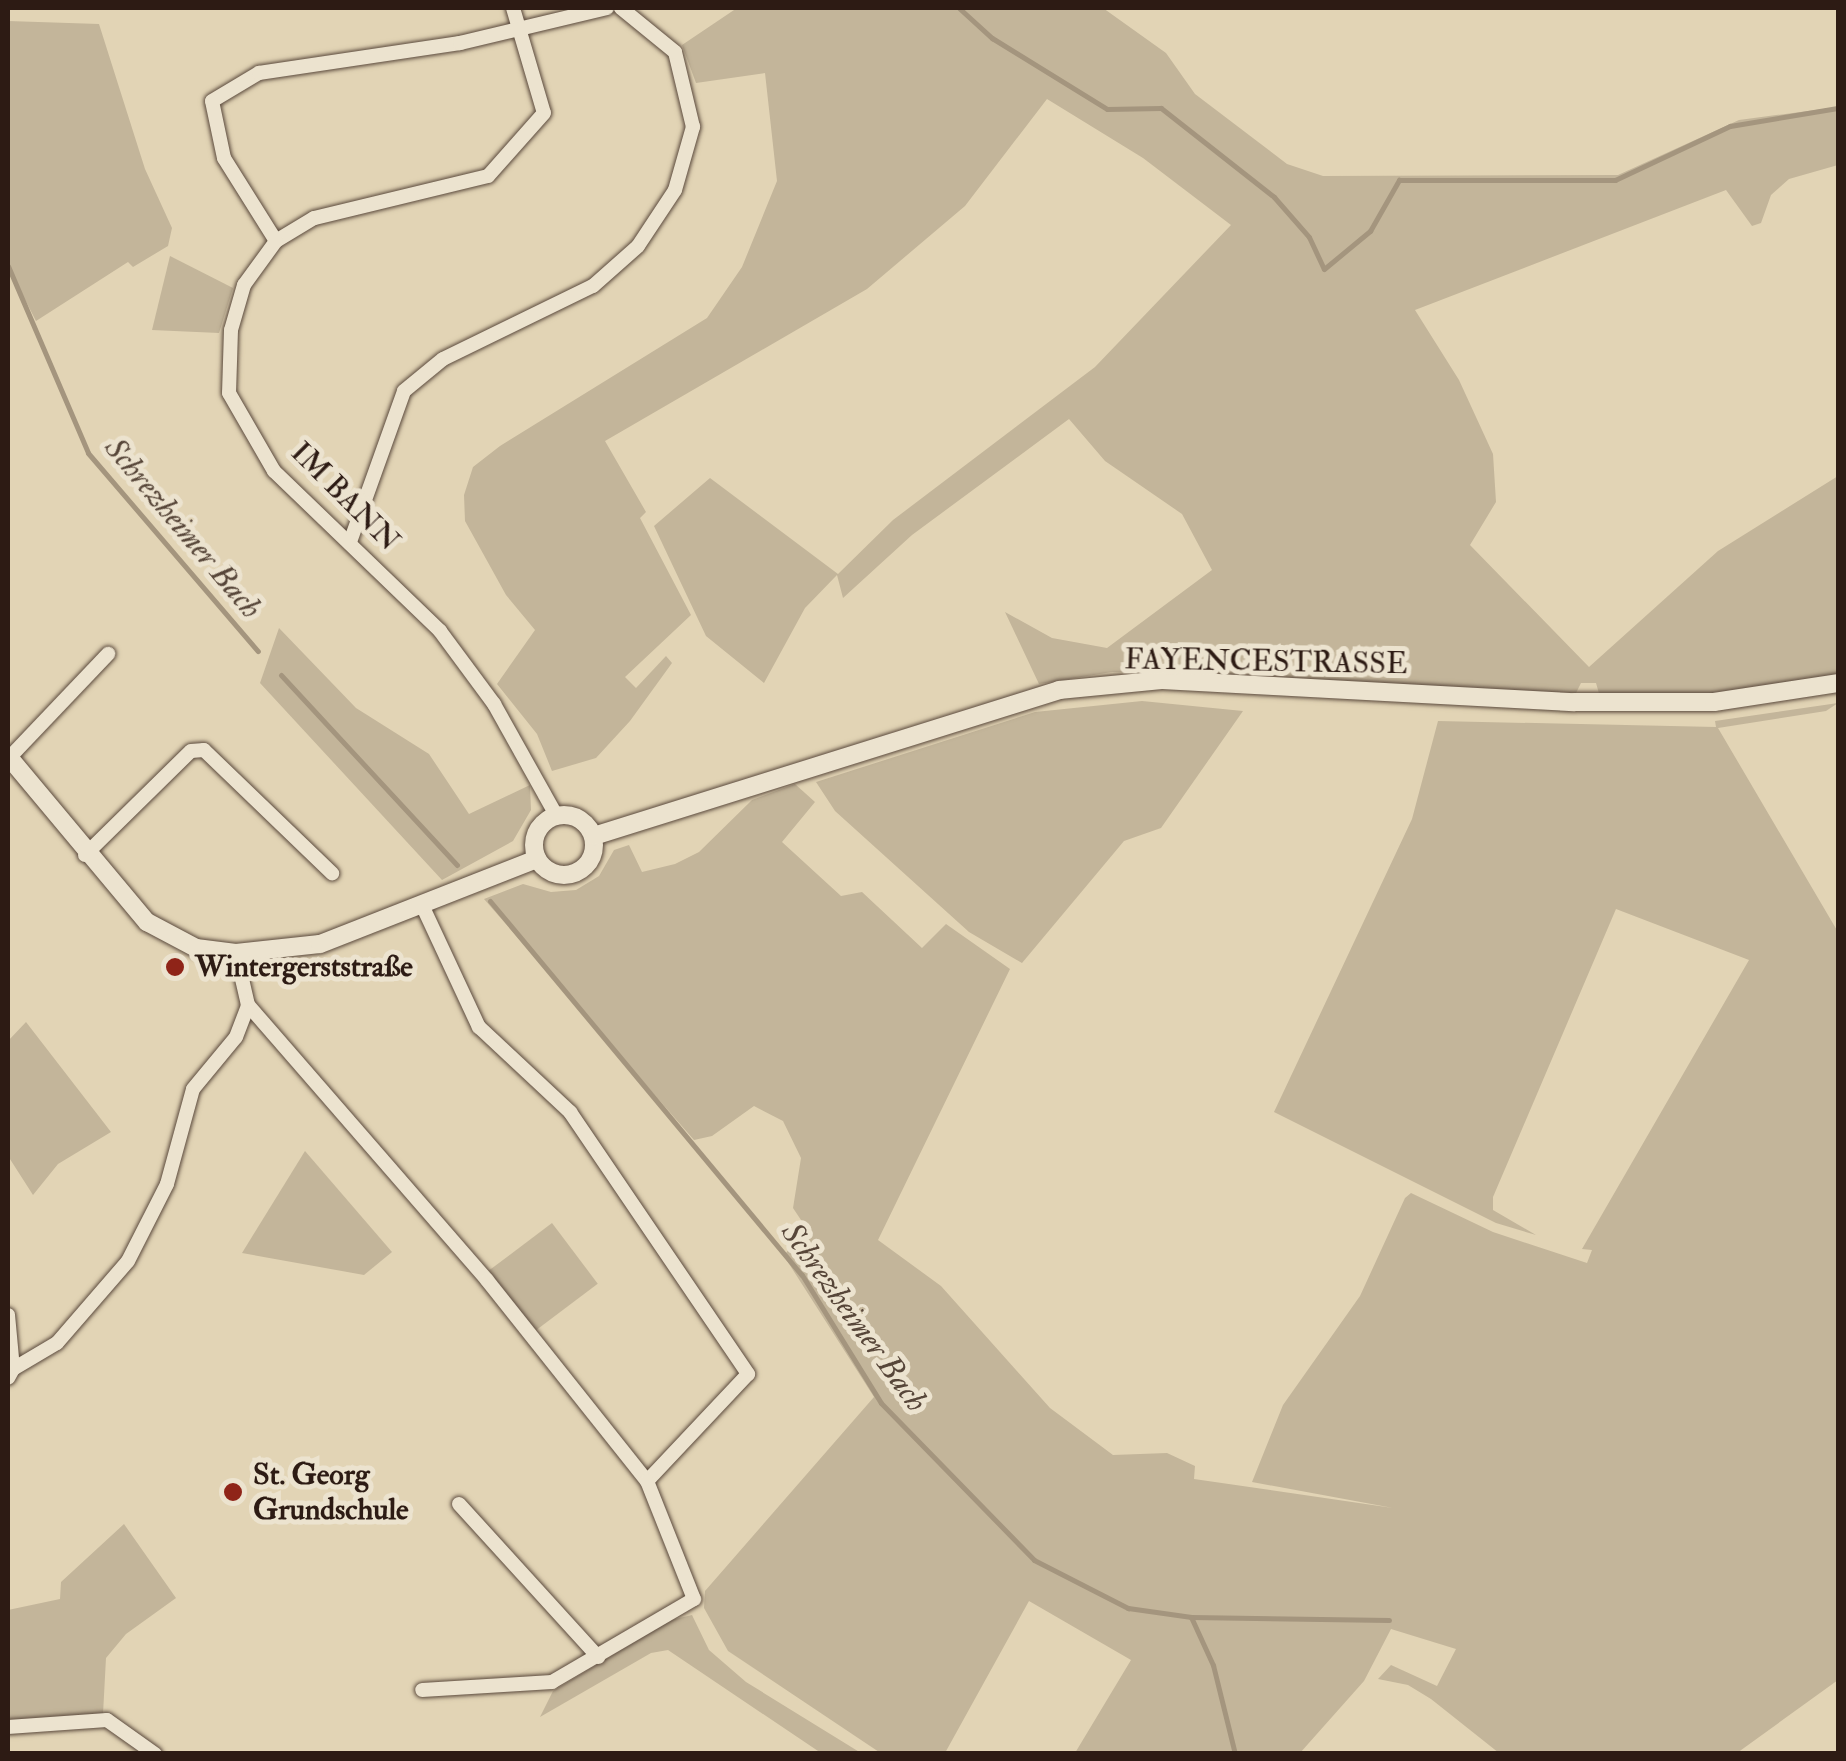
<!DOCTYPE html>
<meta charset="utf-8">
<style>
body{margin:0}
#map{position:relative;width:1846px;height:1761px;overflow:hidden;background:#e2d4b5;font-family:"IM FELL Double Pica",serif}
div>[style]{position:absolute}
.green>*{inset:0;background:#c3b59a;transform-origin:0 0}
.stream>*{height:5px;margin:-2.5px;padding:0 2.5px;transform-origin:2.5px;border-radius:2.5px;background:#a4957e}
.roads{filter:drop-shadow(0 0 2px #5a493c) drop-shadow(0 0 2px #5a493c)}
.minor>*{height:14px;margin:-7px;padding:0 7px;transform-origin:7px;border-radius:7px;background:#ece3cf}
.tertiary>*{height:18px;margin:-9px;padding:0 9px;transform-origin:9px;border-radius:9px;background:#ece3cf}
.tertiary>.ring{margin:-9px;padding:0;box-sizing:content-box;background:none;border:18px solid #ece3cf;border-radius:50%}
.dots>*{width:28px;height:28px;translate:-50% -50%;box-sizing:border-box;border:5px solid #ece3cf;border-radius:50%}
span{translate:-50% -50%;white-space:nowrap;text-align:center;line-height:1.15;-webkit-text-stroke:10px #ece3cf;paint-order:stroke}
.street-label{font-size:30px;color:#2d1b14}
.poi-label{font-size:30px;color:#2d1b14;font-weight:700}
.left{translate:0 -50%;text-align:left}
.water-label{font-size:32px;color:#574639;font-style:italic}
.frame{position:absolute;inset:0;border:10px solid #2d1b14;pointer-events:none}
</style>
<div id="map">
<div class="green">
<i style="clip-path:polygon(737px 8px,1103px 8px,1166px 53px,1195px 94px,1287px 164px,1323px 176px,1618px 175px,1739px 120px,1838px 107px,1838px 165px,1789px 179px,1771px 195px,1761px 223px,1752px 226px,1726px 190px,1415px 310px,1459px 380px,1493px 454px,1496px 502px,1470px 545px,1589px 667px,1718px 551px,1838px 476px,1838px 674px,1713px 694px,1600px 697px,1596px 683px,1581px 683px,1575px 695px,1184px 673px,1112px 672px,1039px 684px,1005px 612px,1052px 638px,1107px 648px,1212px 570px,1182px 514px,1105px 461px,1069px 419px,912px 535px,843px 598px,837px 575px,805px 608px,764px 683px,706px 636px,654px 526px,710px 478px,838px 574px,893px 520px,1095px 367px,1231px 225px,1143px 158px,1047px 99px,965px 206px,867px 289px,605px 441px,646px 512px,640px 518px,691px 615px,625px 677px,636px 688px,666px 656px,672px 663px,630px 721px,596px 758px,552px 771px,537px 734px,497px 684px,535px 630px,506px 595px,465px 521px,464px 495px,473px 467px,500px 446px,707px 318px,742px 267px,777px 181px,765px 73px,696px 83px,682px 45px)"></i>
<i style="clip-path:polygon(8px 21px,99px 24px,145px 169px,172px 228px,168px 246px,133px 267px,128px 262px,36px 321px,8px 266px)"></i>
<i style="clip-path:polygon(170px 256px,233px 288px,219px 333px,152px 330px)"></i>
<i style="clip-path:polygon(279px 628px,356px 708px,429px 754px,469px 814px,530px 785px,531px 810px,513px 841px,442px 880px,260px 683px)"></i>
<i style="clip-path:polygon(1142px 701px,1243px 711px,1161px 828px,1124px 841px,1022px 963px,969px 932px,835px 811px,816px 782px,1035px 712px)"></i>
<i style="clip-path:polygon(1838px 703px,1826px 711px,1718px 728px,1838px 932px,1838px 1680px,1737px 1753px,1499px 1753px,1431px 1699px,1408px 1685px,1378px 1679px,1391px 1665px,1437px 1686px,1456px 1649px,1391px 1629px,1364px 1681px,1300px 1753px,1075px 1753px,1131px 1660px,1029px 1601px,945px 1753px,882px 1754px,728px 1651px,704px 1608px,705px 1591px,874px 1397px,784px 1256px,805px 1226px,793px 1208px,801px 1158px,783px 1121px,754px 1106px,712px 1136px,694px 1140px,484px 899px,523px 884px,551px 892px,576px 890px,599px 876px,614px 850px,629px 845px,642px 872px,675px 864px,699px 852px,752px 800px,795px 784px,815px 802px,782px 842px,841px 896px,862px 892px,922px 948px,946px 924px,1010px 969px,878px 1240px,941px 1286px,1050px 1408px,1113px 1455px,1167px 1453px,1195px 1466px,1194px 1479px,1393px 1508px,1252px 1482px,1283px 1405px,1360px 1296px,1405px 1198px,1411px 1193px,1493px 1232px,1587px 1263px,1592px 1250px,1582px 1249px,1749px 960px,1616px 909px,1493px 1197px,1493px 1210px,1536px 1235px,1496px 1223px,1274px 1112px,1412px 819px,1438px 721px,1716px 727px,1715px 721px)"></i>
<i style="clip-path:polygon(26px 1022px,111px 1132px,58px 1164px,33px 1195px,8px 1156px,8px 1041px)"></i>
<i style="clip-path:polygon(305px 1151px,392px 1252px,364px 1275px,242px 1253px)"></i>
<i style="left:552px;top:1223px;width:76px;height:79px;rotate:53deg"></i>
<i style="clip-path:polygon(124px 1524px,176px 1598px,126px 1634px,106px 1658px,103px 1714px,8px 1720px,8px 1610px,60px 1599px,61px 1582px)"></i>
<i style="clip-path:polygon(692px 1615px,709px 1650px,746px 1682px,861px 1753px,821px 1753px,668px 1650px,651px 1653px,540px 1717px,553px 1691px,671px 1620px)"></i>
</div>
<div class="stream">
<i style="left:959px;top:8px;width:45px;rotate:42.3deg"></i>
<i style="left:992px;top:38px;width:135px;rotate:31.7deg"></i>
<i style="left:1107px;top:109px;width:54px;rotate:-1.1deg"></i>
<i style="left:1161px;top:108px;width:144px;rotate:38.2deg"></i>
<i style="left:1274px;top:197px;width:53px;rotate:48.8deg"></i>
<i style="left:1309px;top:237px;width:35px;rotate:65deg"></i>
<i style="left:1324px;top:269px;width:60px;rotate:-39.6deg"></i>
<i style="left:1370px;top:231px;width:59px;rotate:-60.4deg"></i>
<i style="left:1399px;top:180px;width:216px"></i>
<i style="left:1615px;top:180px;width:127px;rotate:-25.2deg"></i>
<i style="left:1730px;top:126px;width:109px;rotate:-9.5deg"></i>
<i style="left:8px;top:266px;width:203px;rotate:66.8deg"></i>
<i style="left:88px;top:453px;width:261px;rotate:49.4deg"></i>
<i style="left:281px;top:675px;width:259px;rotate:47.2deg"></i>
<i style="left:490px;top:901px;width:487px;rotate:50.2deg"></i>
<i style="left:802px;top:1275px;width:150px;rotate:58.3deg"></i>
<i style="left:881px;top:1403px;width:219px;rotate:45.7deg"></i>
<i style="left:1034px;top:1560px;width:106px;rotate:27.1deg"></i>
<i style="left:1128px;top:1608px;width:64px;rotate:8.1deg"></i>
<i style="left:1191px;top:1617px;width:198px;rotate:0.9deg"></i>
<i style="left:1191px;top:1617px;width:53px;rotate:65.4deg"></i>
<i style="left:1213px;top:1665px;width:92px;rotate:76.1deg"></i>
</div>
<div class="roads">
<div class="minor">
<i style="left:513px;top:8px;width:109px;rotate:73.6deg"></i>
<i style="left:544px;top:113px;width:84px;rotate:131.6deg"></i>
<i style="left:488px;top:176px;width:179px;rotate:166.4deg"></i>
<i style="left:314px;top:218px;width:44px;rotate:148.8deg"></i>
<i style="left:276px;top:241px;width:54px;rotate:126deg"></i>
<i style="left:244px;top:285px;width:47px;rotate:106.1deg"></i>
<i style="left:231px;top:330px;width:63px;rotate:91.8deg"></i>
<i style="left:229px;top:393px;width:90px;rotate:60deg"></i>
<i style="left:274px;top:471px;width:231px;rotate:43.9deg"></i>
<i style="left:440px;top:631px;width:91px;rotate:53.5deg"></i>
<i style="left:494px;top:704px;width:127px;rotate:60.8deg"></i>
<i style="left:276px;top:241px;width:98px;rotate:-122.1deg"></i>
<i style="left:224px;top:158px;width:58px;rotate:-101.9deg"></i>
<i style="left:212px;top:101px;width:55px;rotate:-30.8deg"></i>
<i style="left:259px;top:73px;width:203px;rotate:-8.5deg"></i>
<i style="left:460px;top:43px;width:151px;rotate:-13.4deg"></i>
<i style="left:350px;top:542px;width:160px;rotate:-70.3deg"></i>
<i style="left:404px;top:391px;width:50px;rotate:-39.4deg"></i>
<i style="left:443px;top:359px;width:167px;rotate:-26deg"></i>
<i style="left:593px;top:286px;width:60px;rotate:-41.6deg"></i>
<i style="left:638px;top:246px;width:67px;rotate:-56.5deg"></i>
<i style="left:675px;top:190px;width:66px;rotate:-74.1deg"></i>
<i style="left:693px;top:127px;width:77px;rotate:-103.5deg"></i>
<i style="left:675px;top:52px;width:70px;rotate:-140.8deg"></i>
<i style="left:9px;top:758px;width:144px;rotate:-46.4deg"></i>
<i style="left:85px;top:855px;width:148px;rotate:-44.5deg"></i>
<i style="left:191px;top:751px;width:13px;rotate:-4deg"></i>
<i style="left:204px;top:750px;width:178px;rotate:43.9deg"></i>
<i style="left:422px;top:905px;width:135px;rotate:65deg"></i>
<i style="left:479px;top:1027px;width:125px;rotate:43deg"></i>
<i style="left:570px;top:1112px;width:317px;rotate:55.8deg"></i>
<i style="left:748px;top:1374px;width:147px;rotate:133.3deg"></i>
<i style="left:236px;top:953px;width:53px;rotate:77deg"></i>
<i style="left:248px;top:1005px;width:364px;rotate:49deg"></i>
<i style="left:487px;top:1280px;width:257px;rotate:51.5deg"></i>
<i style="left:647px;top:1481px;width:127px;rotate:68.3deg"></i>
<i style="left:694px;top:1599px;width:164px;rotate:149.7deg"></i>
<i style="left:552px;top:1682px;width:130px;rotate:176.5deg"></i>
<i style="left:8px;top:1315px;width:54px;rotate:84.7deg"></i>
<i style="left:13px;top:1369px;width:10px;rotate:119deg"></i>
<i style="left:13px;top:1369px;width:51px;rotate:-30.6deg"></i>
<i style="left:57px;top:1343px;width:108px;rotate:-49.1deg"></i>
<i style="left:128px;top:1261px;width:86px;rotate:-63.1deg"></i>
<i style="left:167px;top:1184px;width:98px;rotate:-74.7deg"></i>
<i style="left:193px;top:1089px;width:67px;rotate:-50.4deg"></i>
<i style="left:236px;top:1037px;width:34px;rotate:-69deg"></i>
<i style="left:459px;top:1504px;width:207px;rotate:47.7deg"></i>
<i style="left:8px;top:1727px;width:99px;rotate:-4deg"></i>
<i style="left:107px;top:1720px;width:59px;rotate:35.3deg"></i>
</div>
<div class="tertiary">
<i style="left:8px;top:756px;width:217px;rotate:50.1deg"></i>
<i style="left:147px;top:922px;width:55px;rotate:28deg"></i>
<i style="left:196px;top:948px;width:40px;rotate:7.1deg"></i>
<i style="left:236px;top:953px;width:84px;rotate:-6.1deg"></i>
<i style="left:320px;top:944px;width:233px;rotate:-21.4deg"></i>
<i class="ring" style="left:534px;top:815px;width:42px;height:42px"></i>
<i style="left:594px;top:836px;width:487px;rotate:-17.4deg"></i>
<i style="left:1059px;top:690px;width:103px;rotate:-5.5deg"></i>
<i style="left:1162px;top:680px;width:413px;rotate:3.1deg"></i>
<i style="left:1574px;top:702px;width:140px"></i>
<i style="left:1714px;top:702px;width:125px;rotate:-8.7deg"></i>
</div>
</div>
<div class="dots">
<i style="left:175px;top:967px;background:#8f2418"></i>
<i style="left:233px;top:1492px;background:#8f2418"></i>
</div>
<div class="street-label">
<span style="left:345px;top:497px;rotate:45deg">IM BANN</span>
<span style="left:1266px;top:662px;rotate:1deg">FAYENCESTRASSE</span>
</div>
<div class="poi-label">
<span class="left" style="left:195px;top:967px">Wintergerststraße</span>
<span class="left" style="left:253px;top:1492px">St. Georg<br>Grundschule</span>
</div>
<div class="water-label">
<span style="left:183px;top:528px;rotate:50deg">Schrezheimer Bach</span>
<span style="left:854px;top:1317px;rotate:54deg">Schrezheimer Bach</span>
</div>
<div class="frame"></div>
</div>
